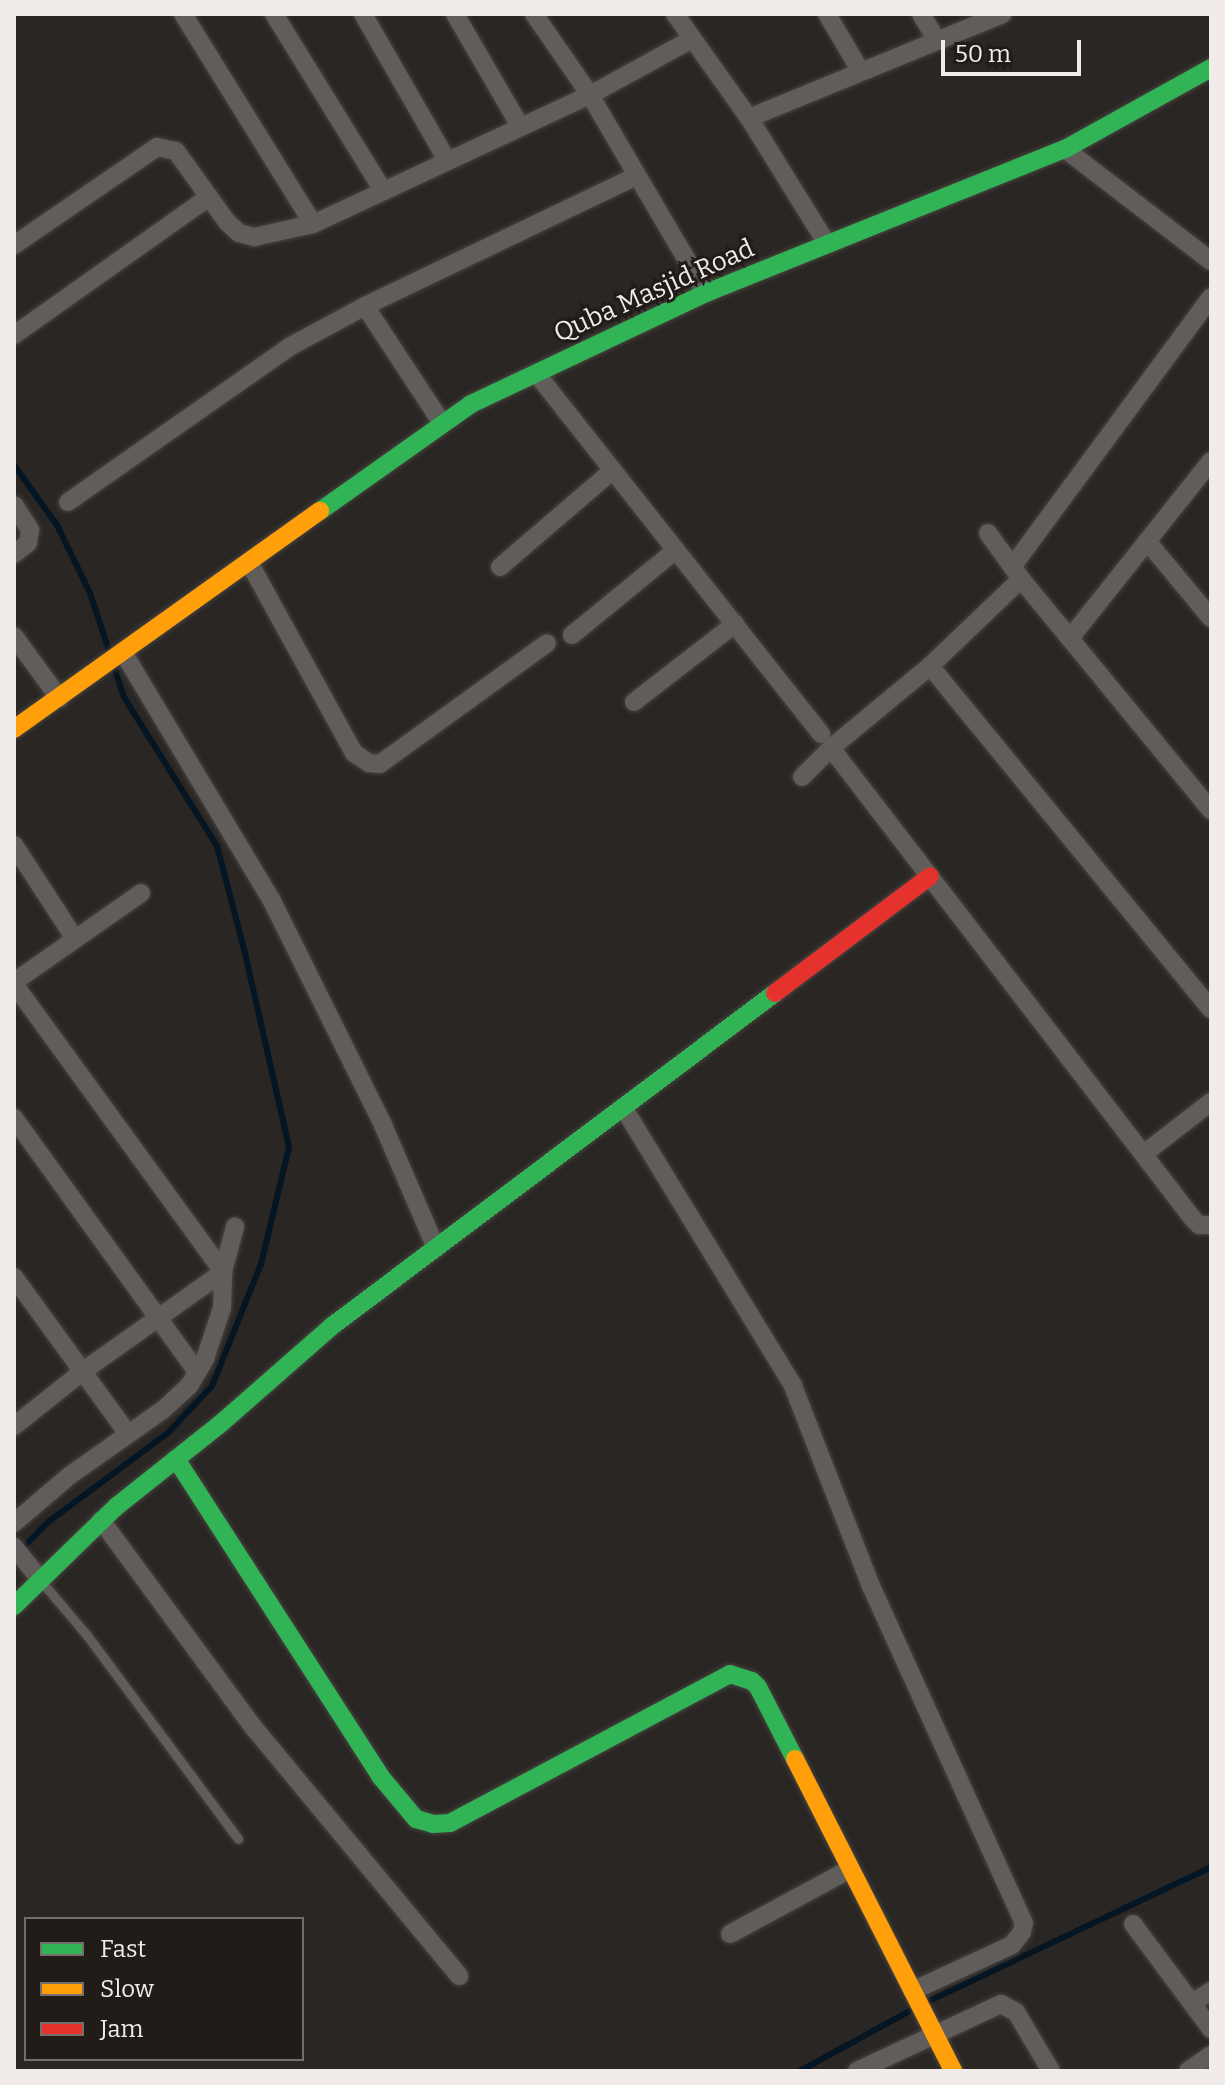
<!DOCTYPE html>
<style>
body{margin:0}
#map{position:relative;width:1225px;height:2085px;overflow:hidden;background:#292623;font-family:Bitter,serif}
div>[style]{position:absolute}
.stream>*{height:6px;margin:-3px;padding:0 3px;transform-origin:3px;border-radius:3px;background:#041524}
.roads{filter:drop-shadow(0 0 2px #474341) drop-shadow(0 0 2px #474341)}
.lane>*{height:9px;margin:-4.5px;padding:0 4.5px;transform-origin:4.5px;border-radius:4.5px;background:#605d5b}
.street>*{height:18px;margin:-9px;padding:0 9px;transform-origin:9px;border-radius:9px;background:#605d5b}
.fast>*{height:18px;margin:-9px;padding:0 9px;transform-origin:9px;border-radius:9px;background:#30b455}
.slow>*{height:18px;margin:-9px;padding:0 9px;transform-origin:9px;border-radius:9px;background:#ff9f0a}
.jam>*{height:18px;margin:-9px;padding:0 9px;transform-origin:9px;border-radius:9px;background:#e5322d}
span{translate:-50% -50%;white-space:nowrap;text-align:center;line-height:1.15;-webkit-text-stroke:6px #221c18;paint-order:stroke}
.street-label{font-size:26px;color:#f1ecea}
.frame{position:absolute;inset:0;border:16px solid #f1ecea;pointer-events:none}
.legend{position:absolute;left:24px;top:1917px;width:280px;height:144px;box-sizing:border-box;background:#221c18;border:2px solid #756f6c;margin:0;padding:10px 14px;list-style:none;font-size:24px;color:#f1ecea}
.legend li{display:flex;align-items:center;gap:16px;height:40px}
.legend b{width:40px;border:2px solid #756f6c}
.scale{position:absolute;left:941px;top:40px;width:140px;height:36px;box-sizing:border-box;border:4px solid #f1ecea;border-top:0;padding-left:10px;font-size:24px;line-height:28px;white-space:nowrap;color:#f1ecea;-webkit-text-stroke:6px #221c18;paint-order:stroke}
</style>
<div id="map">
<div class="stream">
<i style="left:14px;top:465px;width:74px;rotate:54.4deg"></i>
<i style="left:57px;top:525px;width:76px;rotate:64.1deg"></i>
<i style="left:90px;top:593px;width:64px;rotate:71.8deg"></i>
<i style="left:20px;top:1551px;width:40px;rotate:-46deg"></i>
<i style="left:48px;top:1522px;width:149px;rotate:-36.6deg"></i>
<i style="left:168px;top:1433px;width:64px;rotate:-46.9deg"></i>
<i style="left:212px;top:1386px;width:131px;rotate:-68.1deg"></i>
<i style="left:261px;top:1264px;width:120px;rotate:-76.5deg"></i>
<i style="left:289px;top:1147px;width:195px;rotate:-102.8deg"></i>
<i style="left:246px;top:957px;width:115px;rotate:-104.6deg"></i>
<i style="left:217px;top:846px;width:176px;rotate:-122deg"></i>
<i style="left:124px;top:697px;width:34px;rotate:-109deg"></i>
<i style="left:925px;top:2003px;width:317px;rotate:-25.4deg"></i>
<i style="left:800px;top:2071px;width:131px;rotate:-28.7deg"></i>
</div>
<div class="roads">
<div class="lane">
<i style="left:41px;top:1581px;width:70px;rotate:49.7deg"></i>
<i style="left:86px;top:1634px;width:255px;rotate:53.4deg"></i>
</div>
<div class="street">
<i style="left:183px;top:14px;width:247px;rotate:58.2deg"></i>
<i style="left:274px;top:14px;width:206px;rotate:58.3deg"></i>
<i style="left:363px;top:14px;width:168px;rotate:60.1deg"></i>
<i style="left:455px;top:14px;width:129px;rotate:59.9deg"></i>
<i style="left:534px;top:14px;width:98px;rotate:55.3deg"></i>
<i style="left:590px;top:95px;width:229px;rotate:59.6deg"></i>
<i style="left:675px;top:14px;width:128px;rotate:54.6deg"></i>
<i style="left:749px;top:118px;width:148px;rotate:58.2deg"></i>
<i style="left:827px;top:14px;width:67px;rotate:59.6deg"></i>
<i style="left:921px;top:14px;width:29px;rotate:59deg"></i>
<i style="left:749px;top:118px;width:274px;rotate:-22.3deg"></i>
<i style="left:1065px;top:149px;width:184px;rotate:37.5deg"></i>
<i style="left:14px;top:245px;width:173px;rotate:-34.4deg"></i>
<i style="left:157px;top:147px;width:19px;rotate:12deg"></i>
<i style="left:176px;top:151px;width:87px;rotate:54.3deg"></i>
<i style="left:227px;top:222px;width:16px;rotate:43deg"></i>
<i style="left:239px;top:233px;width:16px;rotate:15deg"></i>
<i style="left:254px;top:237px;width:60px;rotate:-12.4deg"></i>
<i style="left:313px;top:224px;width:306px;rotate:-25deg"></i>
<i style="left:590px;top:95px;width:116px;rotate:-28.8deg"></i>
<i style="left:365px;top:306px;width:140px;rotate:56.7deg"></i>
<i style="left:14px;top:335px;width:239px;rotate:-35.3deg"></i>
<i style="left:536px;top:373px;width:460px;rotate:51.7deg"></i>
<i style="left:68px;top:502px;width:270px;rotate:-35deg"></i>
<i style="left:289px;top:347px;width:86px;rotate:-28.3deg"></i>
<i style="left:365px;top:306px;width:301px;rotate:-25.6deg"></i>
<i style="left:14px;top:505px;width:30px;rotate:57deg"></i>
<i style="left:30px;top:530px;width:13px;rotate:99deg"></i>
<i style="left:28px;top:543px;width:18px;rotate:142deg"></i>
<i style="left:988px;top:533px;width:57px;rotate:54.3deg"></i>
<i style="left:1021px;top:579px;width:299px;rotate:50.6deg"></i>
<i style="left:1147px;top:541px;width:100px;rotate:50.3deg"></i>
<i style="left:250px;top:564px;width:216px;rotate:61.2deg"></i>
<i style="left:354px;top:753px;width:18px;rotate:34deg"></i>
<i style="left:369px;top:763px;width:11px;rotate:5deg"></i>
<i style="left:380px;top:764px;width:206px;rotate:-35.9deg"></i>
<i style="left:500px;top:567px;width:149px;rotate:-40.6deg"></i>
<i style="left:1012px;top:567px;width:335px;rotate:-53.6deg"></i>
<i style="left:572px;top:635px;width:134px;rotate:-39.3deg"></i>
<i style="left:14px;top:636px;width:77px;rotate:54deg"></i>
<i style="left:1071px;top:637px;width:225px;rotate:-51.5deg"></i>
<i style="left:123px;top:652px;width:288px;rotate:59.1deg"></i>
<i style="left:271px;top:899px;width:252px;rotate:63.6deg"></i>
<i style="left:383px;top:1125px;width:134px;rotate:66.7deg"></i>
<i style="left:930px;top:666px;width:443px;rotate:50.7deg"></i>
<i style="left:634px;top:702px;width:128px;rotate:-37.7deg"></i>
<i style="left:831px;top:748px;width:594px;rotate:52.45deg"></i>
<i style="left:1193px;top:1219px;width:8px;rotate:45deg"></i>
<i style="left:1199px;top:1225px;width:12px"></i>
<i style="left:802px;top:777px;width:41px;rotate:-45deg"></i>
<i style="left:831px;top:748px;width:129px;rotate:-39.6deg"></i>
<i style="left:930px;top:666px;width:126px;rotate:-43.7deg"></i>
<i style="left:14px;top:845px;width:112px;rotate:57deg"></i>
<i style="left:14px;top:982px;width:155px;rotate:-35deg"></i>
<i style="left:14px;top:984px;width:356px;rotate:54deg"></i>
<i style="left:223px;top:1272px;width:173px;rotate:144.7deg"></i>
<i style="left:82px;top:1372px;width:87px;rotate:141.5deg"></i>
<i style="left:623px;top:1107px;width:327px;rotate:58.6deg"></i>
<i style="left:793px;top:1386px;width:215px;rotate:68.7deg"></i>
<i style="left:871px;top:1586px;width:370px;rotate:65.6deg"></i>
<i style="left:1024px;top:1923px;width:9px;rotate:103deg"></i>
<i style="left:1022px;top:1932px;width:16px;rotate:128deg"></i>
<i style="left:1012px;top:1945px;width:110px;rotate:155.3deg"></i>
<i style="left:14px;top:1118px;width:313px;rotate:54.2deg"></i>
<i style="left:1145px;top:1153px;width:83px;rotate:-37.7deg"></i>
<i style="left:14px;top:1277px;width:194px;rotate:54deg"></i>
<i style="left:101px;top:1520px;width:258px;rotate:53.7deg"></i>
<i style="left:254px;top:1728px;width:322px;rotate:50.4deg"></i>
<i style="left:14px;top:1523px;width:72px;rotate:-40.5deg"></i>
<i style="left:69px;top:1476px;width:116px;rotate:-35.2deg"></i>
<i style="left:164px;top:1409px;width:34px;rotate:-43deg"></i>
<i style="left:189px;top:1386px;width:31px;rotate:-59deg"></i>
<i style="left:205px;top:1359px;width:54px;rotate:-71.6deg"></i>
<i style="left:222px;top:1308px;width:36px;rotate:-88deg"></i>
<i style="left:223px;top:1272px;width:47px;rotate:-75.1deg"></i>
<i style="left:14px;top:1547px;width:40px;rotate:51deg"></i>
<i style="left:1133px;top:1924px;width:131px;rotate:53.4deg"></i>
<i style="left:730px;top:1934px;width:136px;rotate:-28.4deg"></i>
<i style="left:1192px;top:2003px;width:22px;rotate:-32deg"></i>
<i style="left:857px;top:2071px;width:159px;rotate:-25deg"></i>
<i style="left:1001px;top:2004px;width:17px;rotate:28deg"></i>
<i style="left:1016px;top:2012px;width:69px;rotate:59.3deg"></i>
<i style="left:1188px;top:2071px;width:28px;rotate:-35deg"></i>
</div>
<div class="fast">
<i style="left:320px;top:511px;width:185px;rotate:-35.3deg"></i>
<i style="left:471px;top:404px;width:260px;rotate:-25.3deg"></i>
<i style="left:706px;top:293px;width:387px;rotate:-21.9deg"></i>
<i style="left:1065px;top:149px;width:167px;rotate:-29deg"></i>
<i style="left:176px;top:1459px;width:377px;rotate:57.2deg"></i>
<i style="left:380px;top:1776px;width:56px;rotate:50.1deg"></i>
<i style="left:416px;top:1819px;width:18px;rotate:16deg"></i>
<i style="left:433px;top:1824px;width:17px;rotate:-3deg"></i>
<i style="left:450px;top:1823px;width:317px;rotate:-28deg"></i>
<i style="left:730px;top:1674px;width:23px;rotate:18deg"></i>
<i style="left:752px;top:1681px;width:8px;rotate:45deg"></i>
<i style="left:758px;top:1687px;width:81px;rotate:62.8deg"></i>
<i style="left:14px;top:1606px;width:144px;rotate:-44.2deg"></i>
<i style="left:117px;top:1506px;width:130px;rotate:-38.5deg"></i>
<i style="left:219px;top:1425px;width:150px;rotate:-41.2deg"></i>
<i style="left:332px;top:1326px;width:554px;rotate:-36.93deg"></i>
</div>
<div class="slow">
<i style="left:14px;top:729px;width:376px;rotate:-35.5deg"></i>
<i style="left:795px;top:1759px;width:350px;rotate:63.1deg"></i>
</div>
<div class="jam">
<i style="left:775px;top:993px;width:194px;rotate:-37deg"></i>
</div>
</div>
<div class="street-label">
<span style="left:654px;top:291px;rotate:-24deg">Quba Masjid Road</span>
</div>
<div class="frame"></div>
<ul class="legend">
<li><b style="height:10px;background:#30b455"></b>Fast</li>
<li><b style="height:10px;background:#ff9f0a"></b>Slow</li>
<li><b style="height:10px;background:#e5322d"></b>Jam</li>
</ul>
<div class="scale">50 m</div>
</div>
